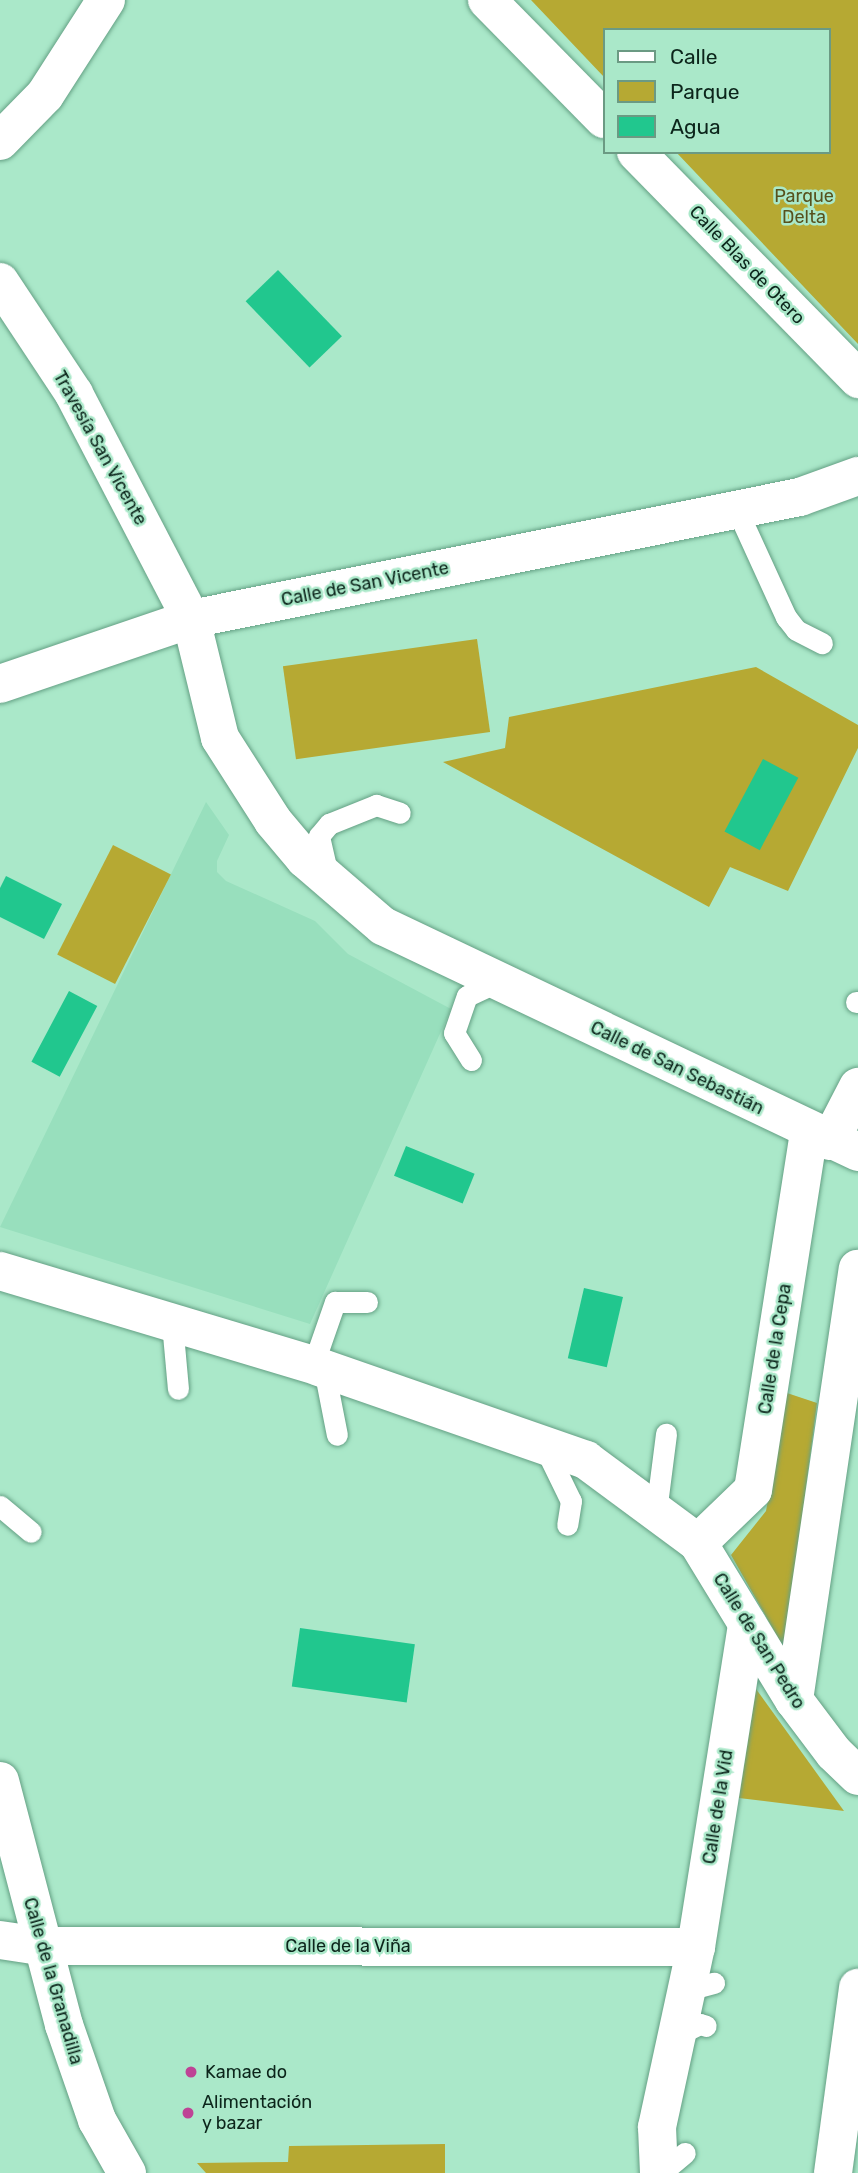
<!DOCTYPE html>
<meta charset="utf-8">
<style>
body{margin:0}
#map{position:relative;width:858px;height:2173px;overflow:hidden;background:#aae8c9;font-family:Rubik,sans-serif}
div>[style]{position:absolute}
.built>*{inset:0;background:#98dfbd}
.green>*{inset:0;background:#b6a933;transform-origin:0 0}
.water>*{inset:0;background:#21c78e;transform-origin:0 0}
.roads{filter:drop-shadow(0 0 2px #64a084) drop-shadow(0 0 2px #64a084)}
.service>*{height:21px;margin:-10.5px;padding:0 10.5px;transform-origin:10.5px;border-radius:10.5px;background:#fff}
.minor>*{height:38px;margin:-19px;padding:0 19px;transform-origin:19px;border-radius:19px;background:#fff}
.dots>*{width:19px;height:19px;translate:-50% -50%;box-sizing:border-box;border:4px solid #aae8c9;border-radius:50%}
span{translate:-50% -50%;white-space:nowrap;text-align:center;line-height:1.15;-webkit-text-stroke:5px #aae8c9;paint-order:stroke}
.park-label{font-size:18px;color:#57511c}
.street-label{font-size:18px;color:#0c251b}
.poi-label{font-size:18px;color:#0c251b}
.left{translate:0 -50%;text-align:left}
.legend{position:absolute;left:603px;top:28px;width:228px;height:126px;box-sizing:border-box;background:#aae8c9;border:2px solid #6b9a83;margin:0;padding:9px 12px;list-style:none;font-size:21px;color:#0c251b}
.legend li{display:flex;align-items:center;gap:14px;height:35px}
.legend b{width:35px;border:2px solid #6b9a83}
</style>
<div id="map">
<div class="built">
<i style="clip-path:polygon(206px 802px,229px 835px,217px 861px,217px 872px,226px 881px,315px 921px,348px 954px,451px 1009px,310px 1324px,0 1227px)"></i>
</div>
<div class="green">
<i style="clip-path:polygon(531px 0,858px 0,858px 344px,676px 152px,828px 152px,828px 30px,604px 30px,604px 77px)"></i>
<i style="left:477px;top:639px;width:94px;height:196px;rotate:82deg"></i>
<i style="clip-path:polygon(756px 667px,858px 725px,858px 748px,788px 891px,730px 867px,709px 907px,443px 762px,505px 748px,509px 717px)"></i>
<i style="left:113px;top:845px;width:65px;height:123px;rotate:27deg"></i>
<i style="clip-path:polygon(787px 1393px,817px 1403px,785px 1650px,731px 1555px,766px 1511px)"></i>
<i style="clip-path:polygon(756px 1689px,844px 1811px,739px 1798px)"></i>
<i style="clip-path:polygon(445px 2144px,445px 2173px,206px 2173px,197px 2163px,288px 2162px,289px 2146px)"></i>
</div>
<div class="water">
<i style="left:278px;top:270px;width:92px;height:45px;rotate:46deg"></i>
<i style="left:763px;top:759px;width:40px;height:82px;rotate:28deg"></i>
<i style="clip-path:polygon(6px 876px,62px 904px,44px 939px,0 917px,0 888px)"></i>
<i style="left:69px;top:991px;width:32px;height:80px;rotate:28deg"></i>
<i style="left:406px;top:1146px;width:74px;height:32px;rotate:22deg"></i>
<i style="left:584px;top:1288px;width:40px;height:72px;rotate:13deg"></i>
<i style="left:300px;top:1628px;width:116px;height:59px;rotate:8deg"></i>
</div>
<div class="roads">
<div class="service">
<i style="left:737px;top:510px;width:118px;rotate:65.4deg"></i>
<i style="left:786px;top:617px;width:16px;rotate:52deg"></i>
<i style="left:796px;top:630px;width:29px;rotate:27deg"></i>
<i style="left:327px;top:871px;width:36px;rotate:-103deg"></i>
<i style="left:319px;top:836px;width:16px;rotate:-50deg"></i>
<i style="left:329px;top:824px;width:51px;rotate:-22deg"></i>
<i style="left:376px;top:805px;width:25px;rotate:18deg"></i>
<i style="left:856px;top:1002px;width:2px"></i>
<i style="left:471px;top:1060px;width:32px;rotate:-122deg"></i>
<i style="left:454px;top:1033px;width:39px;rotate:-71deg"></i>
<i style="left:467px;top:996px;width:33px;rotate:-25deg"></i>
<i style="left:172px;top:1323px;width:66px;rotate:84.8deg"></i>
<i style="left:313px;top:1365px;width:67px;rotate:-70.8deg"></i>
<i style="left:335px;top:1302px;width:32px"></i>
<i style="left:324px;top:1369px;width:67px;rotate:78.9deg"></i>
<i style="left:544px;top:1446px;width:61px;rotate:63.9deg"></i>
<i style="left:571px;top:1501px;width:24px;rotate:99deg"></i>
<i style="left:0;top:1506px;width:40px;rotate:40deg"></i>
<i style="left:656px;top:1512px;width:79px;rotate:-82.7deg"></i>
<i style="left:687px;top:1990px;width:28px;rotate:-15deg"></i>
<i style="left:677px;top:2035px;width:25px;rotate:-26deg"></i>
<i style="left:700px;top:2024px;width:6px;rotate:18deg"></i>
<i style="left:661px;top:2173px;width:31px;rotate:-40deg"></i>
</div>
<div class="minor">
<i style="left:487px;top:0;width:167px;rotate:45.5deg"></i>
<i style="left:0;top:141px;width:64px;rotate:-45.6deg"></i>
<i style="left:45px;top:95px;width:113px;rotate:-57.3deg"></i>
<i style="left:636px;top:152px;width:318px;rotate:45.6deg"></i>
<i style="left:0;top:282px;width:134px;rotate:56.5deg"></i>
<i style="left:74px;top:394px;width:254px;rotate:62.5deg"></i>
<i style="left:191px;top:619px;width:122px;rotate:76.3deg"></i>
<i style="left:220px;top:738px;width:98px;rotate:57.4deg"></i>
<i style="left:273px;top:821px;width:50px;rotate:49.9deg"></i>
<i style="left:305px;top:859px;width:103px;rotate:40.7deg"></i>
<i style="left:383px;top:926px;width:526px;rotate:25.44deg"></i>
<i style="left:0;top:684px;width:202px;rotate:-18.8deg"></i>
<i style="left:191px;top:619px;width:621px;rotate:-11.33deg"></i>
<i style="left:800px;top:497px;width:62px;rotate:-19.9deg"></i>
<i style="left:830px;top:1141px;width:61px;rotate:-62.6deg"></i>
<i style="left:0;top:1271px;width:333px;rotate:16.7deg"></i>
<i style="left:319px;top:1367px;width:283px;rotate:19.2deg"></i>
<i style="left:586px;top:1460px;width:139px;rotate:36.5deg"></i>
<i style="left:698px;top:1543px;width:184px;rotate:58.6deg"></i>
<i style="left:794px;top:1700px;width:66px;rotate:53deg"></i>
<i style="left:834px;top:1753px;width:33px;rotate:44deg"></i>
<i style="left:698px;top:1543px;width:76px;rotate:-43.9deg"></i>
<i style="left:753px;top:1490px;width:362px;rotate:-81.1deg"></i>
<i style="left:794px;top:1700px;width:436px;rotate:-81.6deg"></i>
<i style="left:0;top:1781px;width:252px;rotate:75.3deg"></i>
<i style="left:64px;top:2025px;width:101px;rotate:70.8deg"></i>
<i style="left:97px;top:2120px;width:61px;rotate:60.5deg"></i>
<i style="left:0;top:1940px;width:40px;rotate:8.5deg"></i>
<i style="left:40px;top:1946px;width:656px;rotate:0.09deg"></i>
<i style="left:659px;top:2173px;width:46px;rotate:-92.5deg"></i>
<i style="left:657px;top:2127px;width:184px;rotate:-77.8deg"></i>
<i style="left:696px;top:1947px;width:327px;rotate:-81deg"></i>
<i style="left:833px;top:2173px;width:187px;rotate:-82.3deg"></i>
</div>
</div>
<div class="dots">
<i style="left:191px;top:2072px;background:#be4395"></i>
<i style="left:188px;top:2113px;background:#be4395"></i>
</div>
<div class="park-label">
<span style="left:804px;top:207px">Parque<br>Delta</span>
</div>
<div class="street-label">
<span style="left:747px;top:265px;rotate:46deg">Calle Blas de Otero</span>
<span style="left:100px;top:448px;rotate:61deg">Travesía San Vicente</span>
<span style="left:365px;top:584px;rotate:-11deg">Calle de San Vicente</span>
<span style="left:677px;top:1068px;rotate:26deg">Calle de San Sebastián</span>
<span style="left:775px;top:1349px;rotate:-81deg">Calle de la Cepa</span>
<span style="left:759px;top:1641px;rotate:58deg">Calle de San Pedro</span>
<span style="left:718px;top:1807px;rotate:-81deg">Calle de la Vid</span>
<span style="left:348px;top:1946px">Calle de la Viña</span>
<span style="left:53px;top:1981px;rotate:74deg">Calle de la Granadilla</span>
</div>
<div class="poi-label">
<span class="left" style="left:205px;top:2072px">Kamae do</span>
<span class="left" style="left:202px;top:2113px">Alimentación<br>y bazar</span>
</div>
<ul class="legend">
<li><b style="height:9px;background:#fff"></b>Calle</li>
<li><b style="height:19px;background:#b6a933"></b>Parque</li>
<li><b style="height:19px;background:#21c78e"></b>Agua</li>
</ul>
</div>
